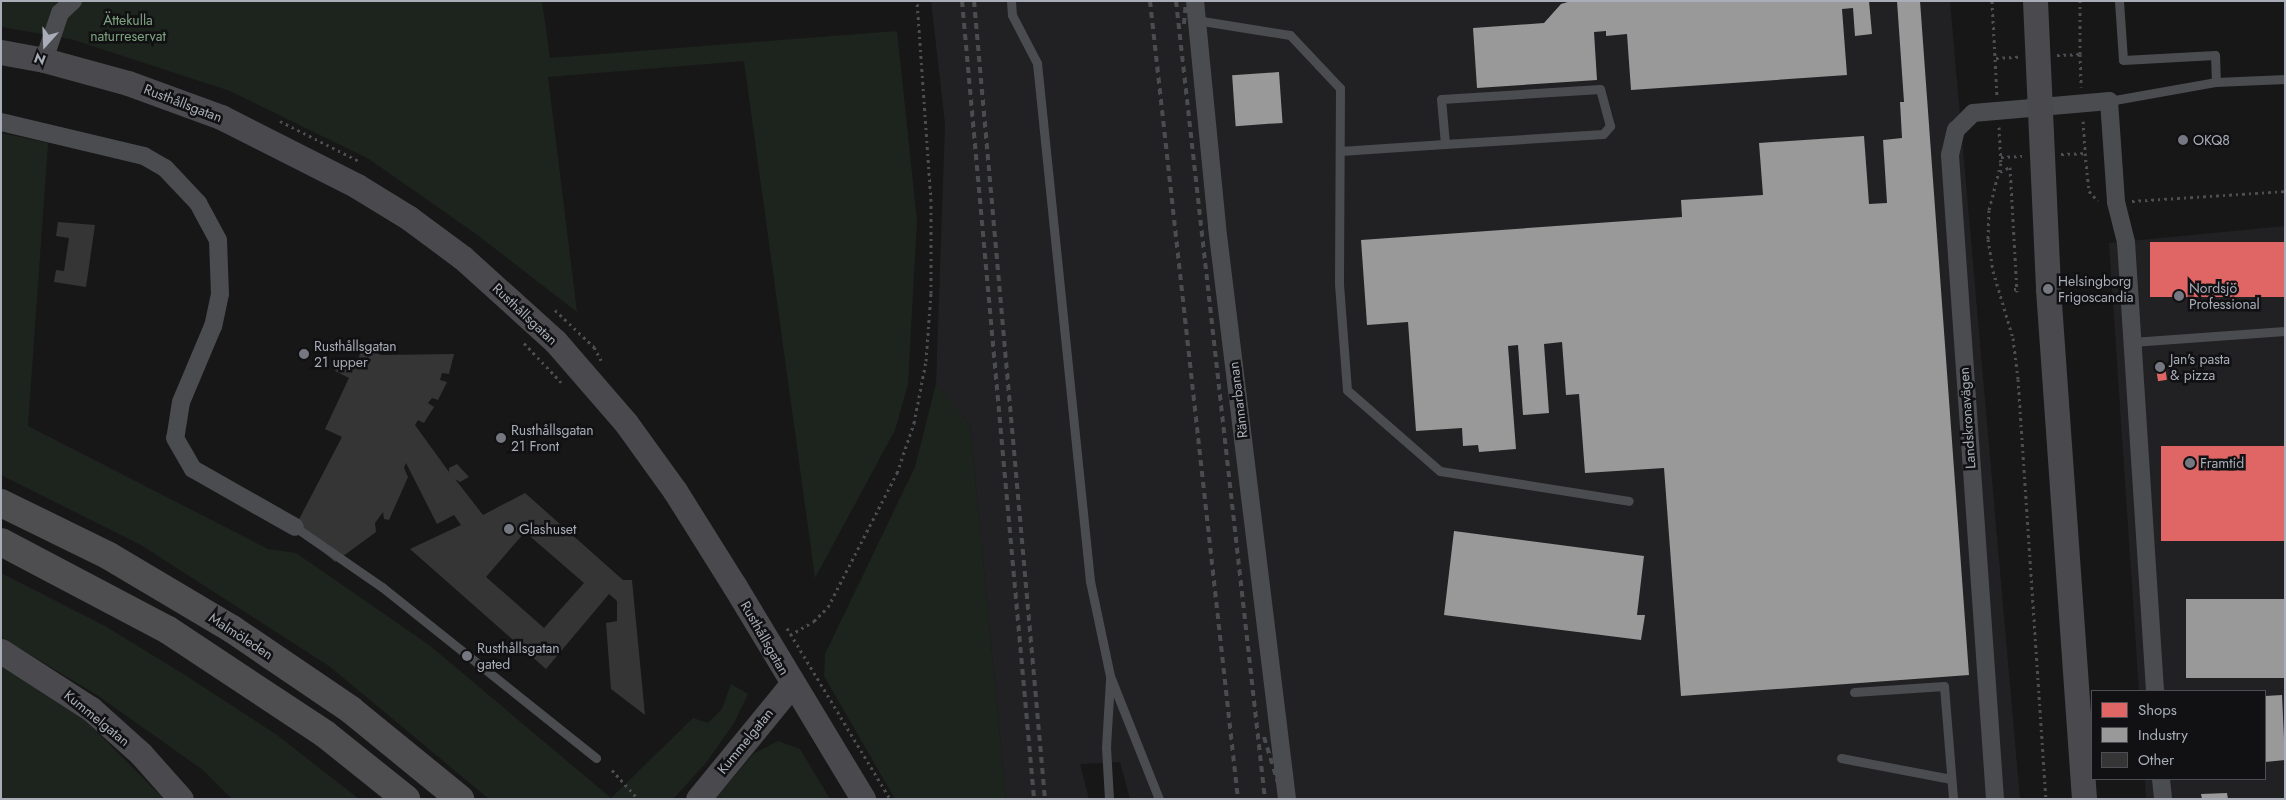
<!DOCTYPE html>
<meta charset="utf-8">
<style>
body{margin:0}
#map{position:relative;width:2286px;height:800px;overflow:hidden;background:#171717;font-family:Jost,sans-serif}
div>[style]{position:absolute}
.built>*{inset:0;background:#212123}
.green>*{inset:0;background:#1d241e}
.shops>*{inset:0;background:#e06666;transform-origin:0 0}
.industry>*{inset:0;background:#999;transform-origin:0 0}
.building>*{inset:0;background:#353536}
.path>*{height:3px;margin-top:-1.5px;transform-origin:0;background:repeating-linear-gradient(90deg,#4d4e52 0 2.5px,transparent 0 6.5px)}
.lane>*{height:9px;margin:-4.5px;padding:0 4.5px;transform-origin:4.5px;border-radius:4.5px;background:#4b4c50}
.street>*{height:18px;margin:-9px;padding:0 9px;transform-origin:9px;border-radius:9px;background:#4b4c50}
.secondary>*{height:25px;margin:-12.5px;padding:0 12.5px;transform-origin:12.5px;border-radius:12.5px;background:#4a4a4e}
.highway>*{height:28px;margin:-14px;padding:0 14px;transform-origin:14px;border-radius:14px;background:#4e4e51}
.rail>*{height:4px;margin-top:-2px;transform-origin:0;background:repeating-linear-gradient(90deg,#4b4c4f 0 6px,transparent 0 11px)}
.dots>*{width:14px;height:14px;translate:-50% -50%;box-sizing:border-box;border:2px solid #111113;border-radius:50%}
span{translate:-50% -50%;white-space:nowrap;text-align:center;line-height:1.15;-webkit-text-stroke:5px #111113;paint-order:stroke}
.park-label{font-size:14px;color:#7fa381}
.street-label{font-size:14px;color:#a8adb8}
.poi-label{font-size:14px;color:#a8adb8}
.left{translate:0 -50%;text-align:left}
.frame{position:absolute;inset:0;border:2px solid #a8adb8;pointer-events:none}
.legend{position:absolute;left:2091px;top:690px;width:175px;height:90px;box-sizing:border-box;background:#111113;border:1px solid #4d4f55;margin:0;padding:6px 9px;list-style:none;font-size:15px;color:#a8adb8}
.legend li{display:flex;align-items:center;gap:10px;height:25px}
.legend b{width:25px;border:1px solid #4d4f55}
.north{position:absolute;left:20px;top:20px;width:50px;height:50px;-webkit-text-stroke:4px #111113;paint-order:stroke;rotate:200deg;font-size:14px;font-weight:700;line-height:20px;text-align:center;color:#a8adb8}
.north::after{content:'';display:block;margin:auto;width:18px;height:22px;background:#a8adb8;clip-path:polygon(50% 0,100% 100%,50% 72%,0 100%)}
</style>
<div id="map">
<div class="built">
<i style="clip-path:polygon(931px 1px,1950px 1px,2020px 799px,1130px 799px,1120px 762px,1080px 764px,1089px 799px,1006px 799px,970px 425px,936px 384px,945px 124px)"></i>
<i style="clip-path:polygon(2285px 226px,2285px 799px,2146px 799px,2145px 779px,2265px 779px,2265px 691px,2139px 691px,2109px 243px)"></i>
</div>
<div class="green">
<i style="clip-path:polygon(1px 1px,542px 1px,550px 58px,897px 31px,917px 221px,908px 384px,895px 430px,815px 578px,744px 61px,548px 77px,577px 312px,476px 234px,369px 159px,230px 91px,71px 39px,1px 27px)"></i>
<i style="clip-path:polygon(1px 133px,48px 143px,28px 426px,268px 549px,296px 553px,429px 645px,611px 798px,693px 718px,708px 723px,722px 709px,731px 684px,748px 694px,734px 723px,706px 763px,673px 799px,489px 799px,329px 666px,141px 545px,1px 475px)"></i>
<i style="clip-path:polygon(936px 384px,970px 425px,1006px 799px,895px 799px,824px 676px,825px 654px,915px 467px)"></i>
<i style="clip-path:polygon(1px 573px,105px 626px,188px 677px,277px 735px,359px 799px,232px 799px,203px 770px,97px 695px,1px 637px)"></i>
<i style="clip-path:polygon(1px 666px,79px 714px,164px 799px,1px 799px)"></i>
<i style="clip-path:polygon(778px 741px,800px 749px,830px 799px,715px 799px,753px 754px)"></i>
</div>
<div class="shops">
<i style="left:2285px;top:242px;width:55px;height:135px;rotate:90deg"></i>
<i style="left:2164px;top:361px;width:19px;height:9px;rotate:81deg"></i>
<i style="left:2285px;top:446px;width:95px;height:124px;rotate:90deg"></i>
</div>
<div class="industry">
<i style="clip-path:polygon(1571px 1px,1869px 1px,1872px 34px,1855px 36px,1853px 8px,1842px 9px,1847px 75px,1631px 90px,1627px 34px,1606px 36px,1606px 31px,1594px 32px,1597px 80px,1477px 88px,1473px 28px,1544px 23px,1561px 4px)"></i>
<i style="clip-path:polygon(1897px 1px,1920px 1px,1969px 675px,1681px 696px,1664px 468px,1585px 473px,1579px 394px,1566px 395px,1562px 342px,1544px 344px,1549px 413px,1523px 415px,1518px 345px,1508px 346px,1516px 449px,1479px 452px,1478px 445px,1463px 446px,1462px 428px,1416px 431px,1408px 322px,1367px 325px,1361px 240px,1682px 217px,1681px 200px,1763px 195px,1759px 143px,1864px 136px,1869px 204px,1887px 203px,1883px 140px,1902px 138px,1900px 102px,1904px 102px)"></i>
<i style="left:1279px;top:72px;width:51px;height:47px;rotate:86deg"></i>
<i style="clip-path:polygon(1454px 531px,1644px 556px,1637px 615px,1645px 615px,1641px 640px,1444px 615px)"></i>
<i style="left:2285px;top:599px;width:79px;height:99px;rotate:90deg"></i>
<i style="clip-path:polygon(2282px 695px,2285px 760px,2265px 762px,2265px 696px)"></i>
<i style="clip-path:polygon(2227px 793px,2228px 799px,2202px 799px,2201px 794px)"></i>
</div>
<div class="building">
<i style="clip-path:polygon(58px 222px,95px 225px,86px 287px,54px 282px,56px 270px,64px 271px,69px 238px,56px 236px)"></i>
<i style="clip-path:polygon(evenodd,364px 345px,381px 355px,454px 354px,449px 374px,442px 373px,440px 380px,447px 382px,438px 400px,432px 398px,428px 403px,434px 407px,424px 423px,418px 420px,415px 425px,449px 472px,449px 468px,457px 464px,469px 477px,460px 482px,455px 479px,483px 515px,525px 493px,623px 580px,632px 580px,645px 715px,611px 689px,606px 623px,617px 621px,617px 601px,609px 594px,546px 669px,410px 549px,461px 525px,454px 515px,437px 524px,406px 463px,404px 468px,408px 477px,389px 520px,384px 519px,383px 512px,375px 523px,376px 532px,335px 562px,295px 527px,342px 437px,325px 429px,349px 378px,335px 371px,339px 363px,353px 370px,364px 345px,525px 532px,584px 583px,544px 628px,486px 577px,525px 532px)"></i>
</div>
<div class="path">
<i style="left:1992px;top:1px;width:94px;rotate:87deg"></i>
<i style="left:2080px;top:54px;width:53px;rotate:-90deg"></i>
<i style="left:2057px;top:55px;width:23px;rotate:-2deg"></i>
<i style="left:2080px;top:54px;width:33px;rotate:88deg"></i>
<i style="left:1996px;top:58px;width:22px;rotate:-3deg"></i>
<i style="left:280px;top:121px;width:89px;rotate:26.9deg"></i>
<i style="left:2083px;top:121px;width:32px;rotate:86deg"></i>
<i style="left:1999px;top:127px;width:36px;rotate:87deg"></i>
<i style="left:2001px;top:163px;width:49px;rotate:104.3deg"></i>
<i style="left:1989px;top:210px;width:29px;rotate:92deg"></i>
<i style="left:1988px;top:239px;width:32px;rotate:81deg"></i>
<i style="left:1993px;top:271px;width:70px;rotate:73.4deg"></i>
<i style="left:2013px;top:338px;width:41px;rotate:83deg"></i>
<i style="left:2018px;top:379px;width:421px;rotate:86.2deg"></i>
<i style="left:2061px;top:154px;width:24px;rotate:-2deg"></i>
<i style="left:2085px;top:153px;width:38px;rotate:84deg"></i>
<i style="left:2089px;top:191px;width:13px;rotate:48deg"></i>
<i style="left:2001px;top:157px;width:21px;rotate:-3deg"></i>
<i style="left:2000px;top:172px;width:11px;rotate:-27deg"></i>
<i style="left:2010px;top:167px;width:125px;rotate:86.8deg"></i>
<i style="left:2132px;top:201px;width:153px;rotate:-3.7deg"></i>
<i style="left:2014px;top:289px;width:5px"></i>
<i style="left:555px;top:310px;width:54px;rotate:43.5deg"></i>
<i style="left:594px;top:347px;width:15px;rotate:62deg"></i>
<i style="left:524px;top:343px;width:54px;rotate:46.5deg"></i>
<i style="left:787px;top:628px;width:200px;rotate:58.9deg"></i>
<i style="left:790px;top:635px;width:28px;rotate:-30deg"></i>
<i style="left:814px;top:621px;width:20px;rotate:-45deg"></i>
<i style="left:828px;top:607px;width:151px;rotate:-62.8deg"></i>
<i style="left:897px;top:473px;width:53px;rotate:-71.2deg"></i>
<i style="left:914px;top:423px;width:63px;rotate:-79deg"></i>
<i style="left:926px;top:361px;width:68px;rotate:-85.8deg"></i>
<i style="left:931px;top:293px;width:92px;rotate:-90deg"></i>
<i style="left:931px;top:201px;width:200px;rotate:-94deg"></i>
<i style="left:612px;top:770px;width:39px;rotate:48deg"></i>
</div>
<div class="lane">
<i style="left:1011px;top:1px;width:14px;rotate:86deg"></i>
<i style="left:1012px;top:15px;width:54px;rotate:62.5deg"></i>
<i style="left:1037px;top:63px;width:521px;rotate:84.16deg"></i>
<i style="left:1090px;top:581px;width:97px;rotate:78.1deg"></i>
<i style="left:1110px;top:676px;width:132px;rotate:68.3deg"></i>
<i style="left:2119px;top:1px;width:59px;rotate:86.1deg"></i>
<i style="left:2123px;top:60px;width:92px;rotate:-3.1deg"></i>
<i style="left:2215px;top:55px;width:27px;rotate:88deg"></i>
<i style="left:1196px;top:20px;width:95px;rotate:9.1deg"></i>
<i style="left:1290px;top:35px;width:73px;rotate:46.7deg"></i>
<i style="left:1340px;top:88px;width:196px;rotate:90.3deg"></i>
<i style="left:1339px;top:284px;width:106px;rotate:85.7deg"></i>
<i style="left:1347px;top:390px;width:123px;rotate:41.1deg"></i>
<i style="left:1440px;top:471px;width:191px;rotate:9deg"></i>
<i style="left:2109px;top:101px;width:109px;rotate:-10.1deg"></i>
<i style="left:2216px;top:82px;width:69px;rotate:-2.5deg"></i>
<i style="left:1340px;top:151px;width:105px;rotate:-3.8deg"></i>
<i style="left:1445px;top:144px;width:158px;rotate:-3.6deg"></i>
<i style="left:1603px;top:134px;width:11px;rotate:-49deg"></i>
<i style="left:1610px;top:126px;width:38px;rotate:-105deg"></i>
<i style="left:1600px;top:89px;width:159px;rotate:176.4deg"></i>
<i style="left:1441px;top:99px;width:45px;rotate:84.9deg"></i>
<i style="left:2132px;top:342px;width:153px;rotate:-4.1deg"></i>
<i style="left:295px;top:527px;width:106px;rotate:34.6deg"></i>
<i style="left:382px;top:587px;width:274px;rotate:38.6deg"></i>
<i style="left:1854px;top:692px;width:90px;rotate:-3.8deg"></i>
<i style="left:1944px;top:686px;width:113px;rotate:85.4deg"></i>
<i style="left:1841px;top:758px;width:112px;rotate:10.8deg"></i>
<i style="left:1109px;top:799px;width:52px;rotate:-93.3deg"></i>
<i style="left:1106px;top:747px;width:68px;rotate:-86.6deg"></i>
</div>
<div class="street">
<i style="left:1195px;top:1px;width:227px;rotate:84.4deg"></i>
<i style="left:1217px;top:227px;width:576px;rotate:83.02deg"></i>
<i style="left:44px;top:60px;width:50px;rotate:-71.2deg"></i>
<i style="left:60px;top:13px;width:18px;rotate:-43deg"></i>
<i style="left:1px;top:122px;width:147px;rotate:13.4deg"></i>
<i style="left:144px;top:156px;width:24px;rotate:30deg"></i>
<i style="left:165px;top:168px;width:48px;rotate:46.7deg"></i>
<i style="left:198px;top:203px;width:42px;rotate:61.6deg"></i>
<i style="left:218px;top:240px;width:54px;rotate:87.9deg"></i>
<i style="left:220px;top:294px;width:33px;rotate:102deg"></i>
<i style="left:213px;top:326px;width:82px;rotate:112.8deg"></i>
<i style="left:181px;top:402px;width:36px;rotate:99deg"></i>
<i style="left:175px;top:438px;width:36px;rotate:60deg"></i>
<i style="left:193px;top:469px;width:117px;rotate:29.6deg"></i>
<i style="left:2161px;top:779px;width:20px;rotate:84deg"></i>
<i style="left:1995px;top:799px;width:646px;rotate:-94deg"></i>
<i style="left:1950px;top:155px;width:26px;rotate:-77deg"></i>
<i style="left:1956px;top:130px;width:24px;rotate:-45deg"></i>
<i style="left:1973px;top:113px;width:137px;rotate:-5deg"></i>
<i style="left:2109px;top:101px;width:101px;rotate:86deg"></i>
<i style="left:2116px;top:202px;width:41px;rotate:76deg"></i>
<i style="left:2126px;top:242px;width:450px;rotate:86.3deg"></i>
</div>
<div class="secondary">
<i style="left:2035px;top:1px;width:288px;rotate:87.4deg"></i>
<i style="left:2048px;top:289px;width:511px;rotate:85.96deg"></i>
<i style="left:1px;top:52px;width:44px;rotate:10.5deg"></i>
<i style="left:44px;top:60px;width:87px;rotate:15.3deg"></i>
<i style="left:128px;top:83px;width:99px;rotate:20.1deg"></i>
<i style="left:221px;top:117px;width:153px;rotate:26.9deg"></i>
<i style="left:357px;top:186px;width:61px;rotate:31.6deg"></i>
<i style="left:409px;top:218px;width:67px;rotate:36.5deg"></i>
<i style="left:463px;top:258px;width:124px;rotate:42.1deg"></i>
<i style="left:555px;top:341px;width:108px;rotate:49.1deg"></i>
<i style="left:626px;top:423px;width:84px;rotate:54.2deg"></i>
<i style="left:675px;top:491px;width:111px;rotate:57.9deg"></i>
<i style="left:734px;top:585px;width:250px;rotate:58.9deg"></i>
<i style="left:1px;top:651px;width:107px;rotate:32.8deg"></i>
<i style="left:91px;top:709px;width:67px;rotate:42deg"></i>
<i style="left:141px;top:754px;width:60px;rotate:48.4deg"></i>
<i style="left:698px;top:799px;width:149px;rotate:-50.7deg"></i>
</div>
<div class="highway">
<i style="left:1px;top:503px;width:120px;rotate:26.1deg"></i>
<i style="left:109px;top:556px;width:143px;rotate:30.7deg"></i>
<i style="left:232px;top:629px;width:144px;rotate:34.2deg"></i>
<i style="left:351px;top:710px;width:141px;rotate:39.2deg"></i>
<i style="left:1px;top:542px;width:189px;rotate:27.8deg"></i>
<i style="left:168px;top:630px;width:188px;rotate:33.5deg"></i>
<i style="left:325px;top:734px;width:104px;rotate:38.7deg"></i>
</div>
<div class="rail">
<i style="left:962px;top:1px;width:801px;rotate:84.84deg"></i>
<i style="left:974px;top:1px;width:801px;rotate:84.92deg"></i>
<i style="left:1150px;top:1px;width:803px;rotate:83.71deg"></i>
<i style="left:1176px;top:1px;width:803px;rotate:83.64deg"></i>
<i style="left:1184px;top:24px;width:23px;rotate:-85deg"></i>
<i style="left:1264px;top:737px;width:65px;rotate:73deg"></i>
</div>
<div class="dots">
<i style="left:2183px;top:140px;background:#757880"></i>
<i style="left:2048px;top:289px;background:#757880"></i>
<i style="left:2179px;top:296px;background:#757880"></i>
<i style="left:304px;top:354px;background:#757880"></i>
<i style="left:2160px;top:367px;background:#757880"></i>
<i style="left:501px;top:438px;background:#757880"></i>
<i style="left:2190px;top:463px;background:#757880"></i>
<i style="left:509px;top:529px;background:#757880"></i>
<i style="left:467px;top:656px;background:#757880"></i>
</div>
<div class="park-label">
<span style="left:128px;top:28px">Ättekulla<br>naturreservat</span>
</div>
<div class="street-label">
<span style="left:183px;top:103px;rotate:21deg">Rusthållsgatan</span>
<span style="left:525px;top:314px;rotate:43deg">Rusthållsgatan</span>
<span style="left:1238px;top:400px;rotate:-97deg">Rännarbanan</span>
<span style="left:1967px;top:418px;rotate:-94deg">Landskronavägen</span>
<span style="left:241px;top:636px;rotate:33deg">Malmöleden</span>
<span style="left:765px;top:638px;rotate:60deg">Rusthållsgatan</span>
<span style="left:97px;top:718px;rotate:39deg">Kummelgatan</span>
<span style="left:745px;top:741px;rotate:-51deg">Kummelgatan</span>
</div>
<div class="poi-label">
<span class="left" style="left:2193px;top:140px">OKQ8</span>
<span class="left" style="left:2058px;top:289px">Helsingborg<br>Frigoscandia</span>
<span class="left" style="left:2189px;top:296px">Nordsjö<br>Professional</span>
<span class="left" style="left:314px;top:354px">Rusthållsgatan<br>21 upper</span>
<span class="left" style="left:2170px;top:367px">Jan's pasta<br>&amp; pizza</span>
<span class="left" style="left:511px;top:438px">Rusthållsgatan<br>21 Front</span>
<span class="left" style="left:2200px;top:463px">Framtid</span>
<span class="left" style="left:519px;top:529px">Glashuset</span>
<span class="left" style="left:477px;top:656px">Rusthållsgatan<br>gated</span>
</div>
<div class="frame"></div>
<ul class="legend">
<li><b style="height:14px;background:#e06666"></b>Shops</li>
<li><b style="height:14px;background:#999"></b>Industry</li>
<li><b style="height:14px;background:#353536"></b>Other</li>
</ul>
<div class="north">N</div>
</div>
